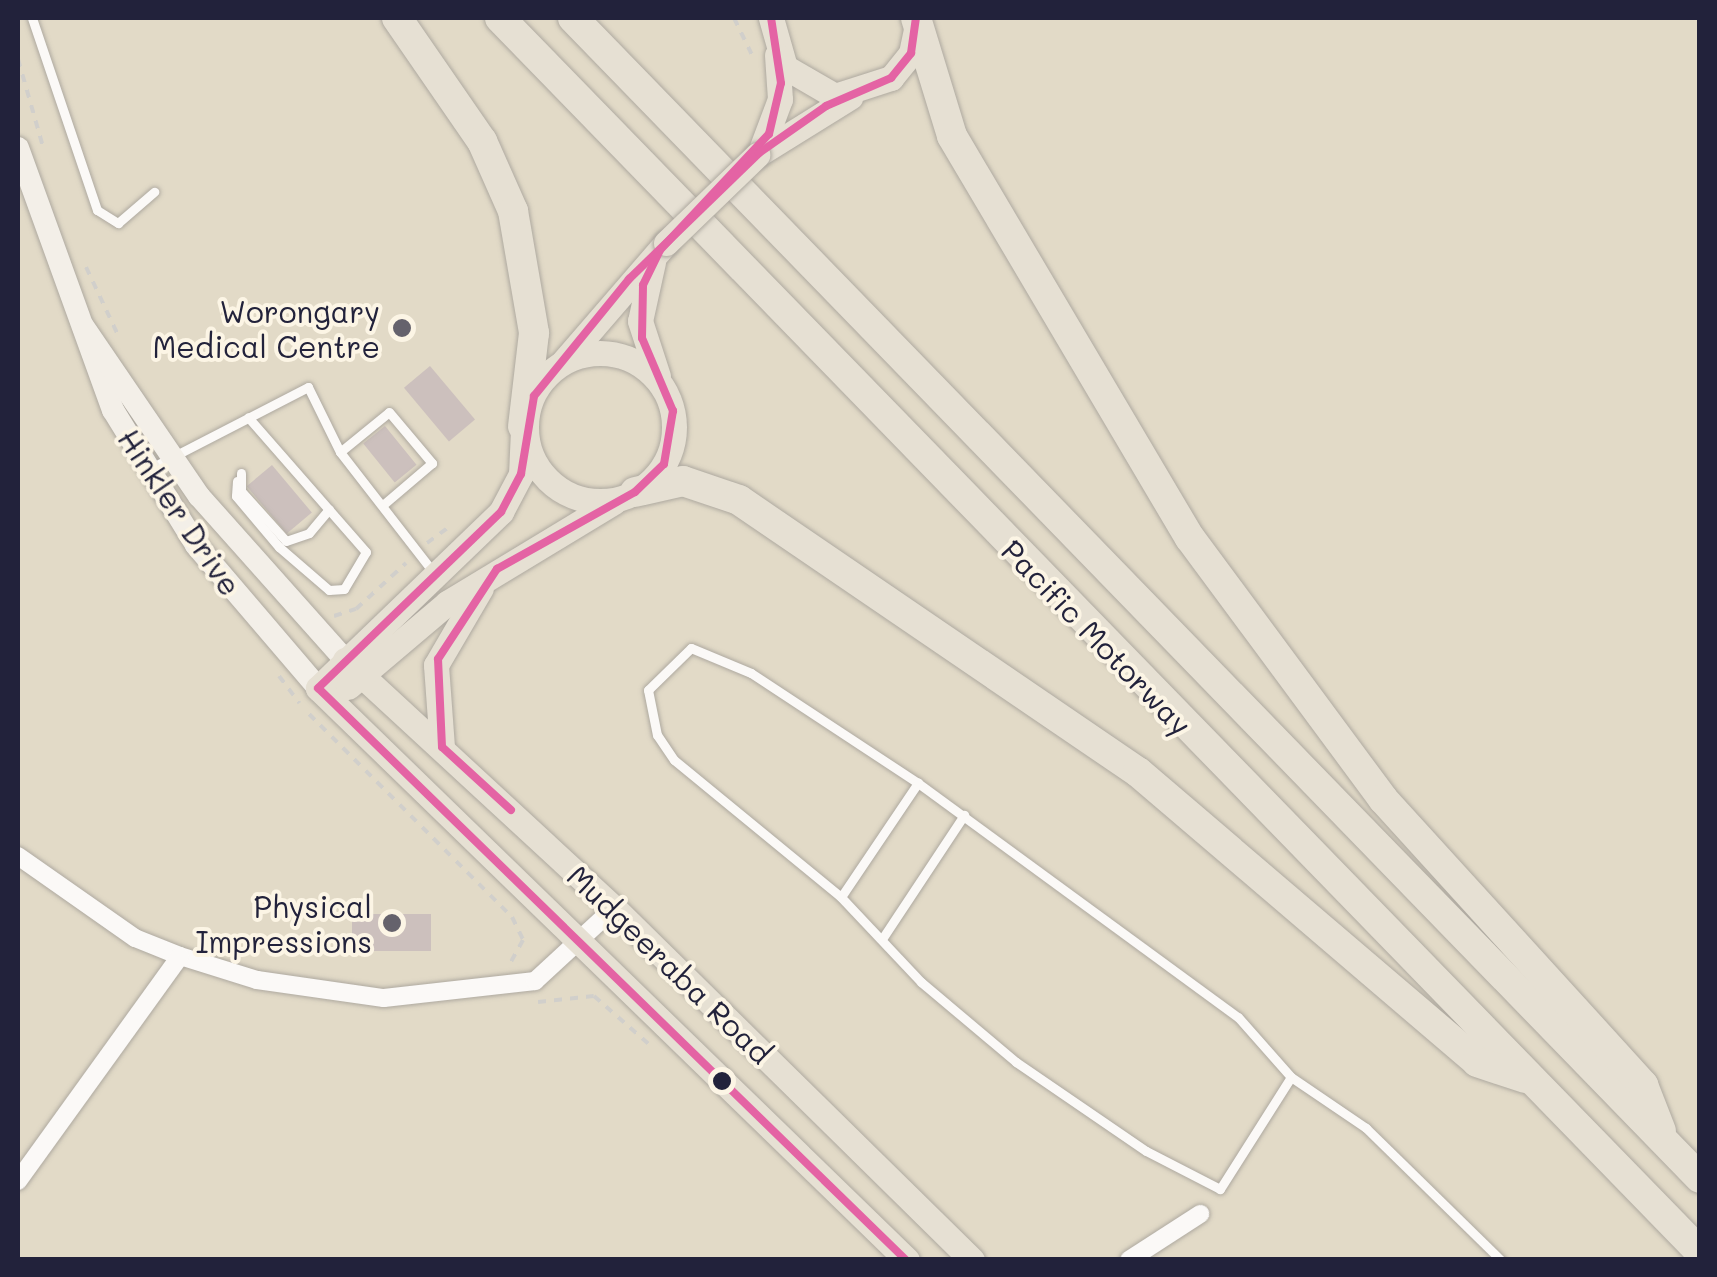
<!DOCTYPE html>
<style>
body{margin:0}
#map{position:relative;width:1717px;height:1277px;overflow:hidden;background:#e2dac7;font-family:Mali,sans-serif}
div>[style]{position:absolute}
.building>*{inset:0;background:#ccc0bd;transform-origin:0 0}
.path>*{height:4px;margin-top:-2px;transform-origin:0;background:repeating-linear-gradient(90deg,#d1cfcb 0 8px,transparent 0 16px)}
.roads{filter:drop-shadow(0 0 2px #aea9a0) drop-shadow(0 0 2px #aea9a0)}
.service>*{height:9px;margin:-4.5px;padding:0 4.5px;transform-origin:4.5px;border-radius:4.5px;background:#fbf9f7}
.minor>*{height:18px;margin:-9px;padding:0 9px;transform-origin:9px;border-radius:9px;background:#fbf9f7}
.secondary>*{height:22px;margin:-11px;padding:0 11px;transform-origin:11px;border-radius:11px;background:#f3efe8}
.primary>*{height:25px;margin:-12.5px;padding:0 12.5px;transform-origin:12.5px;border-radius:12.5px;background:#e6e0d3}
.primary>.ring{margin:-12.5px;padding:0;box-sizing:content-box;background:none;border:25px solid #e6e0d3;border-radius:50%}
.motorway>*{height:30px;margin:-15px;padding:0 15px;transform-origin:15px;border-radius:15px;background:#e6e0d3}
.bridges{filter:drop-shadow(0 0 2px #aea9a0) drop-shadow(0 0 2px #aea9a0)}
.primary-bridge>*{height:25px;margin:-12.5px;padding:0 12.5px;transform-origin:12.5px;border-radius:12.5px;background:#e6e0d3}
.bus-1>*{height:8px;margin:-4px;padding:0 4px;transform-origin:4px;border-radius:4px;background:#e463a4}
.dots>*{width:28px;height:28px;translate:-50% -50%;box-sizing:border-box;border:5px solid #fcf5e5;border-radius:50%}
span{translate:-50% -50%;white-space:nowrap;text-align:center;line-height:1.15;-webkit-text-stroke:8px #fcf5e5;paint-order:stroke}
.poi-label{font-size:30px;color:#22223b}
.right{translate:-100% -50%;text-align:right}
.street-label{font-size:30px;color:#22223b}
.frame{position:absolute;inset:0;border:20px solid #22223b;pointer-events:none}
</style>
<div id="map">
<div class="building">
<i style="left:430px;top:366px;width:70px;height:34px;rotate:50deg"></i>
<i style="left:385px;top:426px;width:50px;height:28px;rotate:51deg"></i>
<i style="left:272px;top:465px;width:62px;height:33px;rotate:50deg"></i>
<i style="left:352px;top:914px;width:79px;height:37px"></i>
</div>
<div class="path">
<i style="left:734px;top:18px;width:43px;rotate:64deg"></i>
<i style="left:18px;top:59px;width:95px;rotate:74.1deg"></i>
<i style="left:86px;top:267px;width:75px;rotate:64.8deg"></i>
<i style="left:427px;top:543px;width:26px;rotate:-36deg"></i>
<i style="left:334px;top:616px;width:23px;rotate:-18deg"></i>
<i style="left:356px;top:609px;width:68px;rotate:-42.6deg"></i>
<i style="left:279px;top:676px;width:34px;rotate:53deg"></i>
<i style="left:309px;top:714px;width:287px;rotate:45deg"></i>
<i style="left:512px;top:917px;width:25px;rotate:64deg"></i>
<i style="left:523px;top:940px;width:26px;rotate:119deg"></i>
<i style="left:538px;top:1002px;width:56px;rotate:-6.1deg"></i>
<i style="left:594px;top:996px;width:77px;rotate:41.3deg"></i>
</div>
<div class="roads">
<div class="service">
<i style="left:32px;top:18px;width:203px;rotate:71.3deg"></i>
<i style="left:97px;top:210px;width:25px;rotate:32deg"></i>
<i style="left:118px;top:223px;width:48px;rotate:-40.7deg"></i>
<i style="left:340px;top:452px;width:63px;rotate:-39.2deg"></i>
<i style="left:389px;top:412px;width:67px;rotate:49.9deg"></i>
<i style="left:432px;top:463px;width:63px;rotate:139.5deg"></i>
<i style="left:149px;top:469px;width:179px;rotate:-27.3deg"></i>
<i style="left:308px;top:387px;width:72px;rotate:63.8deg"></i>
<i style="left:340px;top:452px;width:152px;rotate:52.2deg"></i>
<i style="left:241px;top:473px;width:18px;rotate:90deg"></i>
<i style="left:241px;top:491px;width:67px;rotate:48deg"></i>
<i style="left:286px;top:541px;width:24px;rotate:-19deg"></i>
<i style="left:309px;top:533px;width:31px;rotate:-50deg"></i>
<i style="left:237px;top:481px;width:15px;rotate:94deg"></i>
<i style="left:236px;top:496px;width:67px;rotate:49.9deg"></i>
<i style="left:279px;top:547px;width:66px;rotate:40.7deg"></i>
<i style="left:329px;top:590px;width:15px;rotate:-4deg"></i>
<i style="left:344px;top:589px;width:43px;rotate:-59.3deg"></i>
<i style="left:366px;top:552px;width:179px;rotate:-131.2deg"></i>
<i style="left:841px;top:897px;width:138px;rotate:-56deg"></i>
<i style="left:882px;top:939px;width:149px;rotate:-56.5deg"></i>
<i style="left:1291px;top:1077px;width:133px;rotate:122.4deg"></i>
<i style="left:1220px;top:1189px;width:83px;rotate:-152.8deg"></i>
<i style="left:1146px;top:1151px;width:158px;rotate:-145.6deg"></i>
<i style="left:1016px;top:1062px;width:124px;rotate:-139.9deg"></i>
<i style="left:921px;top:982px;width:117px;rotate:-133.3deg"></i>
<i style="left:841px;top:897px;width:216px;rotate:-140.6deg"></i>
<i style="left:674px;top:760px;width:30px;rotate:-124deg"></i>
<i style="left:657px;top:735px;width:46px;rotate:-101.3deg"></i>
<i style="left:648px;top:690px;width:60px;rotate:-44.3deg"></i>
<i style="left:691px;top:648px;width:65px;rotate:22.6deg"></i>
<i style="left:751px;top:673px;width:200px;rotate:33.4deg"></i>
<i style="left:918px;top:783px;width:396px;rotate:36.2deg"></i>
<i style="left:1238px;top:1017px;width:80px;rotate:48.5deg"></i>
<i style="left:1291px;top:1077px;width:91px;rotate:34.2deg"></i>
<i style="left:1366px;top:1128px;width:189px;rotate:44.4deg"></i>
</div>
<div class="minor">
<i style="left:18px;top:856px;width:143px;rotate:35deg"></i>
<i style="left:135px;top:938px;width:48px;rotate:21.8deg"></i>
<i style="left:180px;top:956px;width:81px;rotate:17.3deg"></i>
<i style="left:257px;top:980px;width:128px;rotate:8.1deg"></i>
<i style="left:384px;top:998px;width:152px;rotate:-6.4deg"></i>
<i style="left:535px;top:981px;width:108px;rotate:-42.7deg"></i>
<i style="left:18px;top:1181px;width:277px;rotate:-54.2deg"></i>
<i style="left:1129px;top:1260px;width:85px;rotate:-32.9deg"></i>
</div>
<div class="secondary">
<i style="left:18px;top:148px;width:279px;rotate:70.1deg"></i>
<i style="left:113px;top:410px;width:158px;rotate:58.4deg"></i>
<i style="left:196px;top:545px;width:188px;rotate:49.5deg"></i>
<i style="left:83px;top:326px;width:206px;rotate:55.7deg"></i>
<i style="left:199px;top:496px;width:220px;rotate:48.3deg"></i>
</div>
<div class="primary">
<i style="left:771px;top:18px;width:51px;rotate:74.1deg"></i>
<i style="left:785px;top:67px;width:58px;rotate:30.1deg"></i>
<i style="left:835px;top:96px;width:59px;rotate:-17.8deg"></i>
<i style="left:891px;top:78px;width:32px;rotate:-51deg"></i>
<i style="left:911px;top:53px;width:30px;rotate:-78deg"></i>
<i style="left:762px;top:147px;width:51px;rotate:-69.4deg"></i>
<i style="left:780px;top:99px;width:44px;rotate:-93.9deg"></i>
<i style="left:757px;top:155px;width:110px;rotate:-31.9deg"></i>
<i style="left:653px;top:262px;width:60px;rotate:102.4deg"></i>
<i style="left:640px;top:321px;width:58px;rotate:71.9deg"></i>
<i class="ring" style="left:526px;top:353px;width:123px;height:123px"></i>
<i style="left:564px;top:361px;width:156px;rotate:-49.2deg"></i>
<i style="left:523px;top:430px;width:44px;rotate:92.6deg"></i>
<i style="left:521px;top:474px;width:43px;rotate:117.8deg"></i>
<i style="left:501px;top:512px;width:254px;rotate:136.1deg"></i>
<i style="left:318px;top:688px;width:821px;rotate:44.16deg"></i>
<i style="left:345px;top:660px;width:366px;rotate:42.7deg"></i>
<i style="left:614px;top:908px;width:502px;rotate:44.52deg"></i>
<i style="left:348px;top:687px;width:130px;rotate:-40.3deg"></i>
<i style="left:447px;top:603px;width:195px;rotate:-31.2deg"></i>
<i style="left:442px;top:747px;width:82px;rotate:-94.2deg"></i>
<i style="left:436px;top:665px;width:89px;rotate:-59.7deg"></i>
</div>
<div class="motorway">
<i style="left:397px;top:18px;width:150px;rotate:55.4deg"></i>
<i style="left:482px;top:141px;width:77px;rotate:66.1deg"></i>
<i style="left:513px;top:211px;width:124px;rotate:80.2deg"></i>
<i style="left:534px;top:333px;width:94px;rotate:96.7deg"></i>
<i style="left:500px;top:18px;width:1721px;rotate:45.8deg"></i>
<i style="left:573px;top:18px;width:1617px;rotate:45.83deg"></i>
<i style="left:916px;top:18px;width:123px;rotate:73deg"></i>
<i style="left:952px;top:136px;width:467px;rotate:59.4deg"></i>
<i style="left:1190px;top:538px;width:325px;rotate:53.5deg"></i>
<i style="left:1383px;top:799px;width:387px;rotate:47.7deg"></i>
<i style="left:1643px;top:1085px;width:49px;rotate:68.6deg"></i>
<i style="left:635px;top:492px;width:49px;rotate:-12.9deg"></i>
<i style="left:683px;top:481px;width:59px;rotate:18.7deg"></i>
<i style="left:739px;top:500px;width:483px;rotate:34.3deg"></i>
<i style="left:1138px;top:772px;width:446px;rotate:40.5deg"></i>
<i style="left:1477px;top:1062px;width:51px;rotate:18.4deg"></i>
</div>
</div>
<div class="bridges">
<div class="primary-bridge">
<i style="left:666px;top:243px;width:127px;rotate:-44deg"></i>
</div>
</div>
<div class="bus-1">
<i style="left:511px;top:810px;width:93px;rotate:-137.6deg"></i>
<i style="left:442px;top:747px;width:88px;rotate:-92.6deg"></i>
<i style="left:438px;top:659px;width:108px;rotate:-56.8deg"></i>
<i style="left:497px;top:569px;width:158px;rotate:-29.2deg"></i>
<i style="left:635px;top:492px;width:40px;rotate:-44deg"></i>
<i style="left:664px;top:464px;width:54px;rotate:-80.4deg"></i>
<i style="left:673px;top:411px;width:79px;rotate:-113deg"></i>
<i style="left:642px;top:338px;width:53px;rotate:-88.9deg"></i>
<i style="left:643px;top:285px;width:39px;rotate:-64deg"></i>
<i style="left:660px;top:250px;width:159px;rotate:-46.8deg"></i>
<i style="left:769px;top:134px;width:52px;rotate:-76.8deg"></i>
<i style="left:781px;top:83px;width:66px;rotate:-98.7deg"></i>
<i style="left:906px;top:1260px;width:820px;rotate:-135.79deg"></i>
<i style="left:318px;top:688px;width:254px;rotate:-43.9deg"></i>
<i style="left:501px;top:512px;width:43px;rotate:-62.2deg"></i>
<i style="left:521px;top:474px;width:79px;rotate:-80.5deg"></i>
<i style="left:534px;top:396px;width:151px;rotate:-50.9deg"></i>
<i style="left:629px;top:279px;width:181px;rotate:-44.1deg"></i>
<i style="left:759px;top:153px;width:82px;rotate:-35deg"></i>
<i style="left:826px;top:106px;width:71px;rotate:-23.3deg"></i>
<i style="left:891px;top:78px;width:32px;rotate:-51deg"></i>
<i style="left:911px;top:53px;width:35px;rotate:-82deg"></i>
</div>
<div class="dots">
<i style="left:402px;top:328px;background:#65626c"></i>
<i style="left:392px;top:923px;background:#65626c"></i>
<i style="left:722px;top:1081px;background:#22223b"></i>
</div>
<div class="poi-label">
<span class="right" style="left:380px;top:328px">Worongary<br>Medical Centre</span>
<span class="right" style="left:372px;top:923px">Physical<br>Impressions</span>
</div>
<div class="street-label">
<span style="left:180px;top:512px;rotate:56deg">Hinkler Drive</span>
<span style="left:1097px;top:637px;rotate:46deg">Pacific Motorway</span>
<span style="left:670px;top:964px;rotate:44deg">Mudgeeraba Road</span>
</div>
<div class="frame"></div>
</div>
